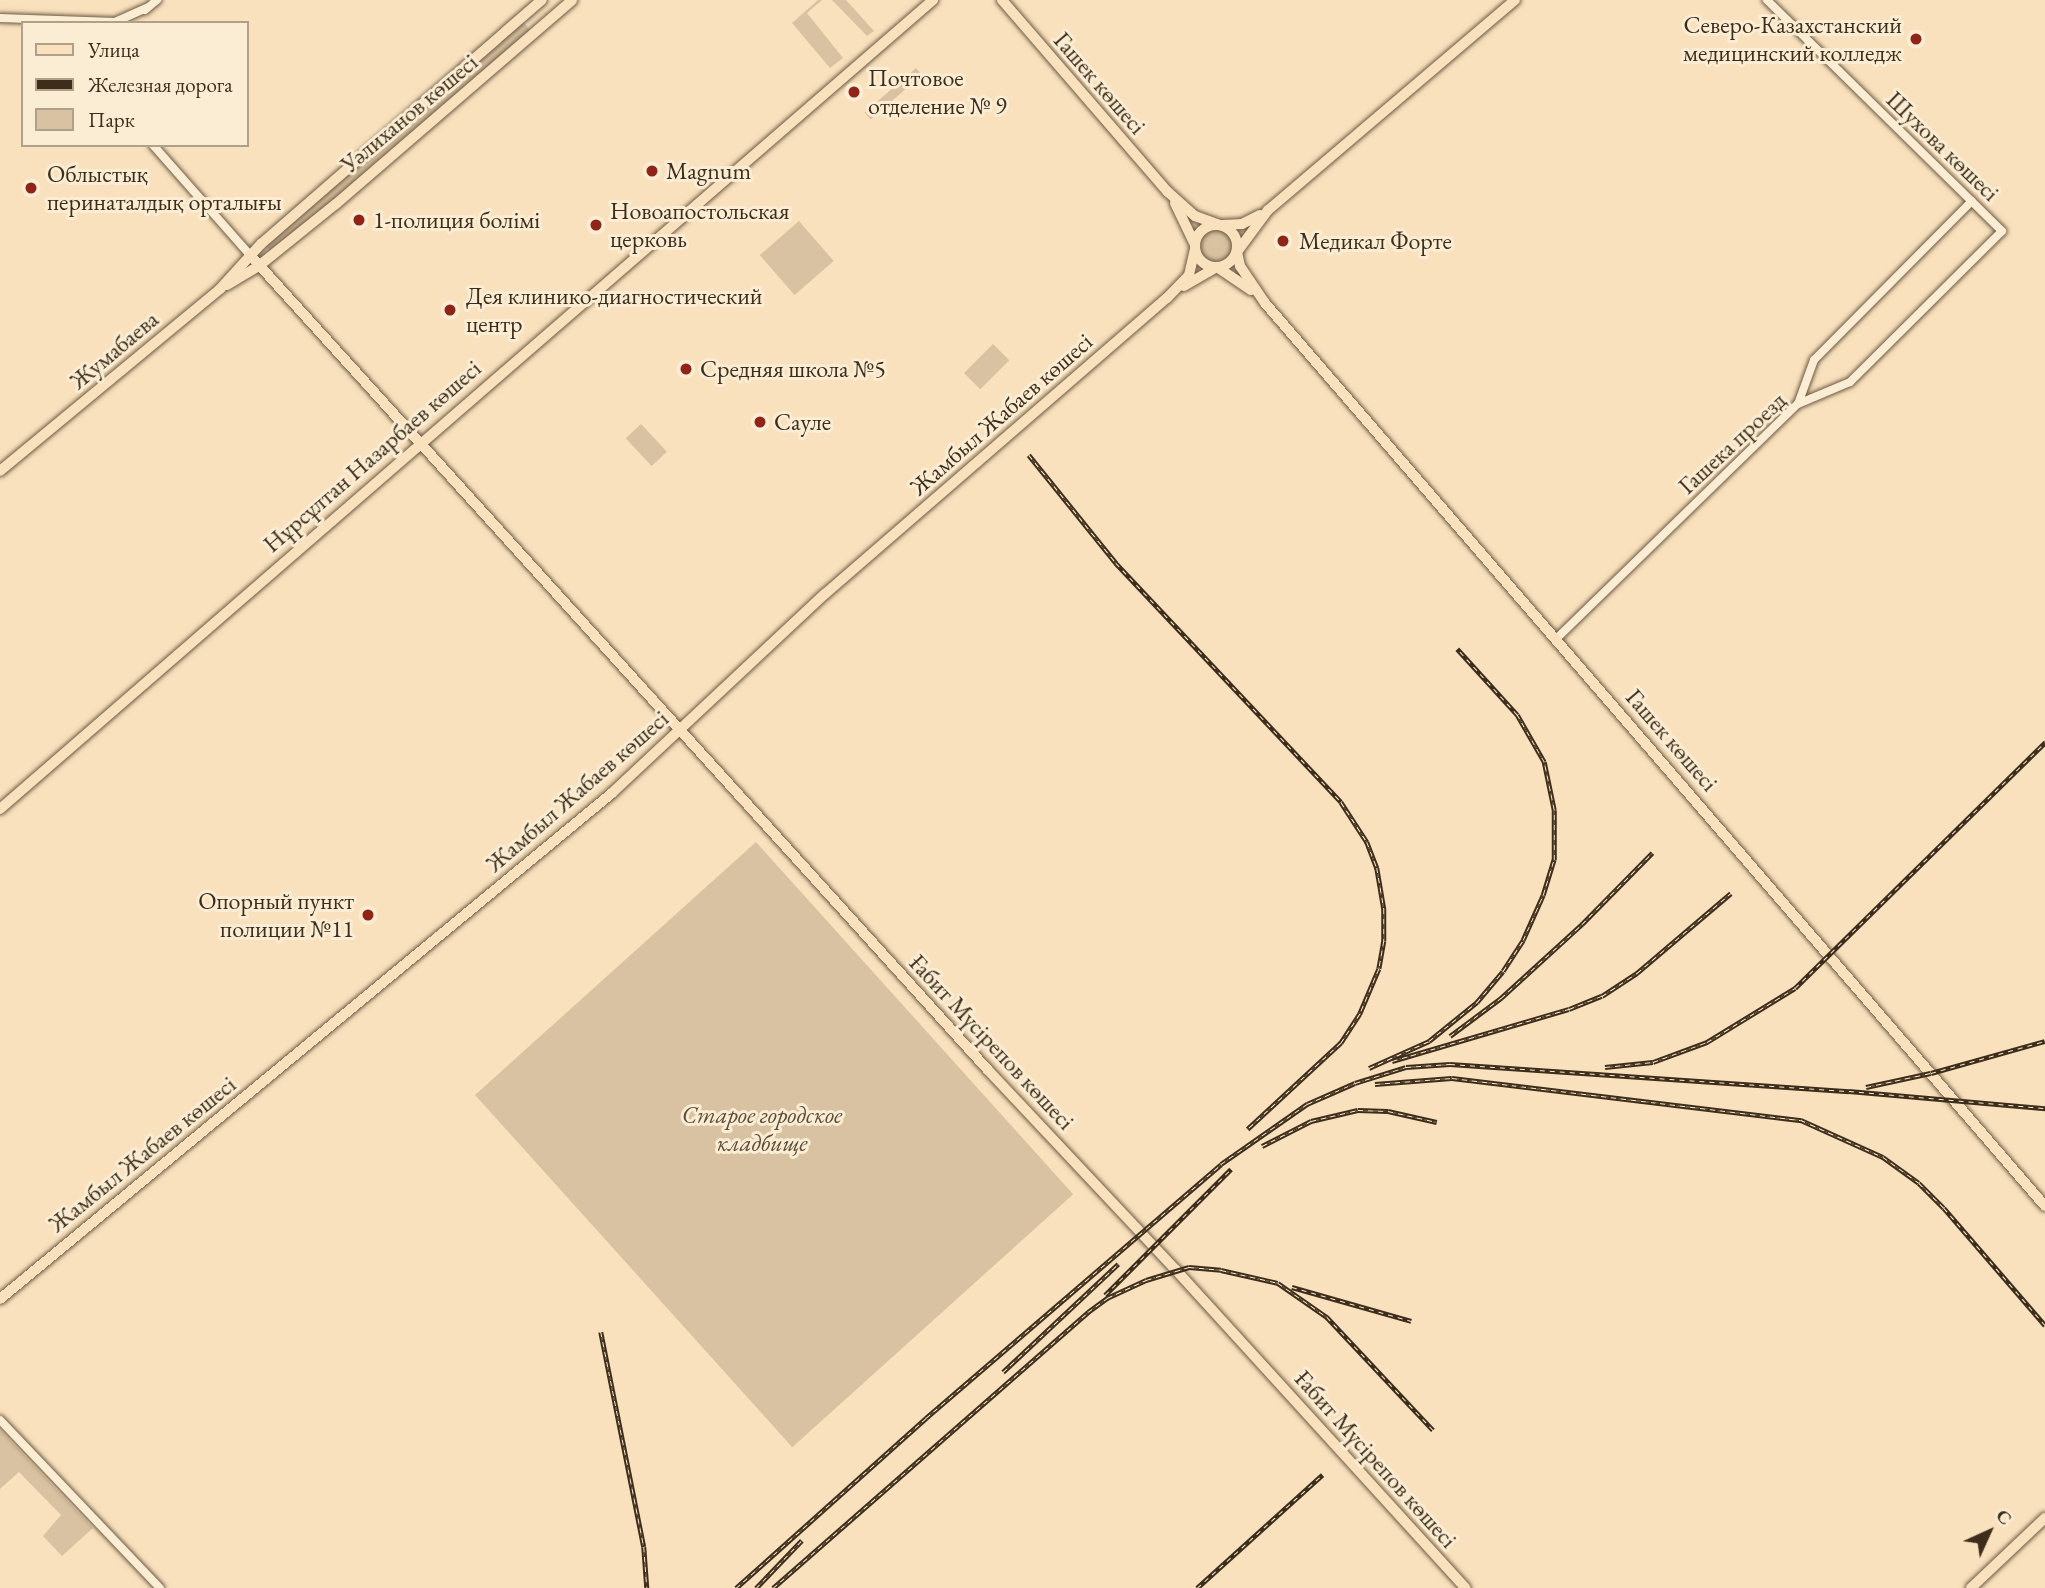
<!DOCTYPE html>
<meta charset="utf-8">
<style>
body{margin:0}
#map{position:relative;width:2045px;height:1588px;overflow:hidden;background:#f9e1bd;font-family:"EB Garamond",serif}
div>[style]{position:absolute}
.green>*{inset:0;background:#d9c2a1;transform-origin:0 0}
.round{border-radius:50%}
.roads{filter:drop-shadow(0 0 2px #6c5a43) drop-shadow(0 0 2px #6c5a43)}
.minor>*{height:8px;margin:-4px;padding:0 4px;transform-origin:4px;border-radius:4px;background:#fbecd4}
.major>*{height:10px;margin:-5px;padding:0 5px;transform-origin:5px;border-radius:5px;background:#f9e1bd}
.major>.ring{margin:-5px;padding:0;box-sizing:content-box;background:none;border:10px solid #f9e1bd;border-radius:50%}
.rail>*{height:4.5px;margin-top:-2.25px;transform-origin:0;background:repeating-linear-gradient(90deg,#fbecd4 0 5px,#3d2d1a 0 10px);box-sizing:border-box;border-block:2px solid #3d2d1a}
.dots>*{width:19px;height:19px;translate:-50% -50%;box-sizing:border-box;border:4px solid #fbecd4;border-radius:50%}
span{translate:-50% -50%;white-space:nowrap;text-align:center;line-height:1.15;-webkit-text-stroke:6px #fbecd4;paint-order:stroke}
.poi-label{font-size:24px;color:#3d2d1a}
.right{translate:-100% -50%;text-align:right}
.left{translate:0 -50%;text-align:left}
.street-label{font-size:24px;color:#3d2d1a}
.park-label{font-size:24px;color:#5c4b35;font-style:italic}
.legend{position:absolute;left:21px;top:21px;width:228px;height:126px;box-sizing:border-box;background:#fbecd4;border:2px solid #afa08a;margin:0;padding:9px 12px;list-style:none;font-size:21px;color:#3d2d1a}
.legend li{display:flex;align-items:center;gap:14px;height:35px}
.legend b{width:35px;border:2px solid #afa08a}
.north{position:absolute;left:1954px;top:1497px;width:70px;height:70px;-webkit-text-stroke:5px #fbecd4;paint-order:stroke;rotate:45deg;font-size:19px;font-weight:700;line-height:28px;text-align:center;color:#3d2d1a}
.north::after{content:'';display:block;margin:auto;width:24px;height:32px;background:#3d2d1a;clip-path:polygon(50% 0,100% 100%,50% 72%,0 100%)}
</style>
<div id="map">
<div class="green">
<i style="clip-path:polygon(818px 0,822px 0,807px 13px,843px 58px,830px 68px,792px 23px)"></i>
<i style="clip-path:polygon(832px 0,846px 0,874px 31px,867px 36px)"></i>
<i style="left:523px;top:22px;width:11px;height:341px;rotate:49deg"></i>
<i style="left:916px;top:68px;width:9px;height:68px;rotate:49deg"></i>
<i style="left:799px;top:221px;width:53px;height:52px;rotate:49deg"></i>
<i class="round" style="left:1199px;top:229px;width:34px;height:34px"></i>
<i style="left:993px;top:344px;width:23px;height:41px;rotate:45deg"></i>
<i style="left:641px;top:424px;width:38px;height:21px;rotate:47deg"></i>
<i style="left:756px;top:842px;width:474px;height:378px;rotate:48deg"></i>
<i style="clip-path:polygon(0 1430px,93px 1528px,62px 1556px,43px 1536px,61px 1515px,19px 1472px,0 1489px)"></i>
</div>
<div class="roads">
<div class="minor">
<i style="left:145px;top:10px;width:16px;rotate:-40deg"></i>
<i style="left:0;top:18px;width:115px;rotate:2deg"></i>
<i style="left:115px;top:22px;width:35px;rotate:-24deg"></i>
<i style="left:153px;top:145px;width:147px;rotate:48.6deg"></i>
<i style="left:1798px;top:404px;width:47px;rotate:-70deg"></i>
<i style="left:1814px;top:360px;width:224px;rotate:-45.2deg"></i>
<i style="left:1557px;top:638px;width:336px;rotate:-44.2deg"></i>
<i style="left:1798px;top:404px;width:56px;rotate:-22.9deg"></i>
<i style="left:1850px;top:382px;width:214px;rotate:-44.8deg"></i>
<i style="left:2002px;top:231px;width:330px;rotate:-135.5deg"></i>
<i style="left:0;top:1420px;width:232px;rotate:46.4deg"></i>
</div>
<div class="major">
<i style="left:1002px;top:0;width:254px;rotate:49.2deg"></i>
<i style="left:1168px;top:192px;width:36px;rotate:42deg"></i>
<i style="left:1195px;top:216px;width:27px;rotate:20deg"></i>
<i style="left:1515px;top:0;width:324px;rotate:139.6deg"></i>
<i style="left:1268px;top:210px;width:52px;rotate:126.4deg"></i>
<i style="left:1237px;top:252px;width:14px;rotate:78deg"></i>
<i style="left:1240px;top:266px;width:45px;rotate:56deg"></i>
<i style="left:1265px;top:303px;width:1193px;rotate:49.18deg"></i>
<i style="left:1175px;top:203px;width:47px;rotate:64.5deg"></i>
<i class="ring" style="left:1195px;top:225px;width:32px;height:32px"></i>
<i style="left:1223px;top:225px;width:19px;rotate:-3deg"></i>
<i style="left:1242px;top:224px;width:20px;rotate:-27deg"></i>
<i style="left:250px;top:255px;width:1099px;rotate:47.84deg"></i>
<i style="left:988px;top:1070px;width:274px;rotate:46.8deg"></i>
<i style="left:1176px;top:1270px;width:430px;rotate:47.7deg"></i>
<i style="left:1217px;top:267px;width:41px;rotate:34.1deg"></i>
<i style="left:227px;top:285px;width:39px;rotate:-31deg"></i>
<i style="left:260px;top:265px;width:97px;rotate:-38.8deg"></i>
<i style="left:336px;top:204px;width:312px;rotate:-40.8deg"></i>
<i style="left:1184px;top:286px;width:38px;rotate:-30deg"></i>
<i style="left:0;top:471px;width:286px;rotate:-39.6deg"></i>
<i style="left:220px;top:289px;width:61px;rotate:-47.7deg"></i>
<i style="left:261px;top:244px;width:372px;rotate:-41deg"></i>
<i style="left:0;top:809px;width:1235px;rotate:-40.93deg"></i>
<i style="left:0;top:1299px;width:794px;rotate:-39.58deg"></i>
<i style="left:612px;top:793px;width:291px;rotate:-43.1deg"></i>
<i style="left:825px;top:594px;width:452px;rotate:-40.9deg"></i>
<i style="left:1167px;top:298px;width:32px;rotate:-46deg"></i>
<i style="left:1189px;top:275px;width:27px;rotate:-77deg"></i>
<i style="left:1971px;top:1588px;width:102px;rotate:-43.4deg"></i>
</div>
</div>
<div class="rail">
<i style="left:1029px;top:455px;width:139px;rotate:51.1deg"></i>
<i style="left:1116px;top:563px;width:328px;rotate:46.7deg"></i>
<i style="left:1341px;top:802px;width:48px;rotate:57deg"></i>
<i style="left:1367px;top:842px;width:28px;rotate:69deg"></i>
<i style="left:1377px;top:868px;width:42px;rotate:80.3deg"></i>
<i style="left:1384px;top:909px;width:32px;rotate:90deg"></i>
<i style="left:1384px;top:941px;width:28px;rotate:100deg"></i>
<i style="left:1379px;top:969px;width:49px;rotate:112.9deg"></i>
<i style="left:1360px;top:1014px;width:35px;rotate:123deg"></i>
<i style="left:1341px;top:1043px;width:127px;rotate:137.2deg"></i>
<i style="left:1450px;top:1036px;width:64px;rotate:-36.7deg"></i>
<i style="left:1501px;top:998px;width:110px;rotate:-42.4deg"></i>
<i style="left:1582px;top:924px;width:100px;rotate:-45.4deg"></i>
<i style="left:1392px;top:1061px;width:184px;rotate:-16.4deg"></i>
<i style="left:1569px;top:1009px;width:35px;rotate:-22deg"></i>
<i style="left:1602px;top:996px;width:42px;rotate:-33.3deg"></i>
<i style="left:1637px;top:973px;width:123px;rotate:-40.4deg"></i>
<i style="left:1605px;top:1067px;width:48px;rotate:-5.9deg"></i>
<i style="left:1653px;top:1062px;width:58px;rotate:-20.3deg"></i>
<i style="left:1707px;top:1042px;width:103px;rotate:-31.5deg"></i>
<i style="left:1795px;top:988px;width:351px;rotate:-44.5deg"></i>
<i style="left:1369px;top:1068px;width:66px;rotate:-24.2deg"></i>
<i style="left:1429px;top:1041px;width:62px;rotate:-39.1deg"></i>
<i style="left:1477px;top:1002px;width:40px;rotate:-50deg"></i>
<i style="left:1503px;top:971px;width:37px;rotate:-57deg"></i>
<i style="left:1523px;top:940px;width:49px;rotate:-66deg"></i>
<i style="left:1543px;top:895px;width:37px;rotate:-73deg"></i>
<i style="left:1554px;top:860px;width:50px;rotate:-90deg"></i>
<i style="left:1554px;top:810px;width:49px;rotate:-101.8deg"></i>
<i style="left:1544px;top:762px;width:54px;rotate:-119.9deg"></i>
<i style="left:1517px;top:715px;width:89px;rotate:-132.3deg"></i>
<i style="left:1375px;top:1084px;width:77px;rotate:-4.5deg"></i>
<i style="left:1452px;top:1078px;width:352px;rotate:6.9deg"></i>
<i style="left:1801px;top:1120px;width:90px;rotate:24.3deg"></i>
<i style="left:1883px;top:1157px;width:44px;rotate:35.8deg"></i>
<i style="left:1919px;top:1183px;width:35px;rotate:45deg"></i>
<i style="left:1944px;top:1208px;width:155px;rotate:49.2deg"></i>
<i style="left:1866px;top:1087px;width:66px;rotate:-12.2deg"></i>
<i style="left:1931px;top:1073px;width:118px;rotate:-15.7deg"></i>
<i style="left:1262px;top:1146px;width:55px;rotate:-27deg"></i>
<i style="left:1311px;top:1121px;width:48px;rotate:-13.2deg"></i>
<i style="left:1358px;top:1110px;width:30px;rotate:2deg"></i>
<i style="left:1388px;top:1111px;width:50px;rotate:12.7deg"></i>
<i style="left:1292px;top:1287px;width:124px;rotate:15.9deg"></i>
<i style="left:1105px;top:1295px;width:178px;rotate:-45deg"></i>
<i style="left:601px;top:1332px;width:219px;rotate:78.7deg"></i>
<i style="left:644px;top:1547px;width:41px;rotate:85.8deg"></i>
<i style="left:1003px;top:1372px;width:158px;rotate:-43.2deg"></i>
<i style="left:736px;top:1588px;width:255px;rotate:-41.8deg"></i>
<i style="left:926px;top:1418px;width:389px;rotate:-40.7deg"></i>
<i style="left:1221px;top:1164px;width:105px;rotate:-34.9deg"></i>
<i style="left:1307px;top:1104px;width:52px;rotate:-23.6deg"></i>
<i style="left:1355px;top:1083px;width:53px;rotate:-17.4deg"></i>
<i style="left:1406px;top:1067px;width:44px;rotate:-3.9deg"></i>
<i style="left:1450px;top:1064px;width:400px;rotate:3.9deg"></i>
<i style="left:1849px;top:1091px;width:197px;rotate:5deg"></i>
<i style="left:756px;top:1588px;width:66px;rotate:-46.2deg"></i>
<i style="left:773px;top:1588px;width:419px;rotate:-41.2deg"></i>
<i style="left:1088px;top:1312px;width:24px;rotate:-36deg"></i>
<i style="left:1107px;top:1298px;width:43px;rotate:-24.8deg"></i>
<i style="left:1146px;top:1280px;width:45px;rotate:-16.8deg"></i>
<i style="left:1189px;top:1267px;width:32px;rotate:5deg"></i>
<i style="left:1221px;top:1270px;width:58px;rotate:12.8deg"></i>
<i style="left:1278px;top:1283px;width:60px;rotate:34.8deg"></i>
<i style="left:1327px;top:1317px;width:155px;rotate:46.8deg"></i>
<i style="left:1197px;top:1588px;width:169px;rotate:-42.1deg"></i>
</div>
<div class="dots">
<i style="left:1916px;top:39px;background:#8f2418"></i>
<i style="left:854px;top:92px;background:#8f2418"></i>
<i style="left:652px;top:171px;background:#8f2418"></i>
<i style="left:31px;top:188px;background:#8f2418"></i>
<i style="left:359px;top:220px;background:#8f2418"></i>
<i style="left:596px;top:225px;background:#8f2418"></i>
<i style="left:1283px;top:241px;background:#8f2418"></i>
<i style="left:450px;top:310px;background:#8f2418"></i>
<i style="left:686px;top:369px;background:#8f2418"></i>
<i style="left:760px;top:422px;background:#8f2418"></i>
<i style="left:368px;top:915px;background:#8f2418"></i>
</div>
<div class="poi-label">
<span class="right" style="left:1902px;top:39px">Северо-Казахстанский<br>медицинский колледж</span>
<span class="left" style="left:868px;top:92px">Почтовое<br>отделение № 9</span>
<span class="left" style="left:666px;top:171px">Magnum</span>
<span class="left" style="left:47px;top:188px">Облыстық<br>перинаталдық орталығы</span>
<span class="left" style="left:610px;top:225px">Новоапостольская<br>церковь</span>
<span class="left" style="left:373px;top:220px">1-полиция болiмi</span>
<span class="left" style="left:1299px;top:241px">Медикал Форте</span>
<span class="left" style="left:466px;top:310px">Дея клинико-диагностический<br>центр</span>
<span class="left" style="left:700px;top:369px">Средняя школа №5</span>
<span class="left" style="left:774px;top:422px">Сауле</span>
<span class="right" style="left:354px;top:915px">Опорный пункт<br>полиции №11</span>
</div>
<div class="street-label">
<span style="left:1100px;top:83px;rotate:49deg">Гашек көшесі</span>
<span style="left:409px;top:113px;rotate:-40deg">Уәлиханов көшесі</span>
<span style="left:1943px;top:146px;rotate:44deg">Шухова көшесі</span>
<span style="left:114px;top:350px;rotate:-40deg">Жумабаева</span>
<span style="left:1001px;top:414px;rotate:-41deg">Жамбыл Жабаев көшесі</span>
<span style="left:1732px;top:443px;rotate:-43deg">Гашека проезд</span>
<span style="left:372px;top:456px;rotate:-41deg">Нұрсұлтан Назарбаев көшесі</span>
<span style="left:1672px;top:740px;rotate:49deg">Гашек көшесі</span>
<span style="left:577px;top:791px;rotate:-41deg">Жамбыл Жабаев көшесі</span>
<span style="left:992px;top:1042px;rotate:47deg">Ғабит Мүсірепов көшесі</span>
<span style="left:142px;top:1154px;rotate:-39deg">Жамбыл Жабаев көшесі</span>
<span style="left:1376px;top:1459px;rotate:48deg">Ғабит Мүсірепов көшесі</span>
</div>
<div class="park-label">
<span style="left:762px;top:1129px">Старое городское<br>кладбище</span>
</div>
<ul class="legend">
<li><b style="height:9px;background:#f9e1bd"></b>Улица</li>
<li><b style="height:9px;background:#3d2d1a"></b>Железная дорога</li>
<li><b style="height:19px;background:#d9c2a1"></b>Парк</li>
</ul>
<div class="north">С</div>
</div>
